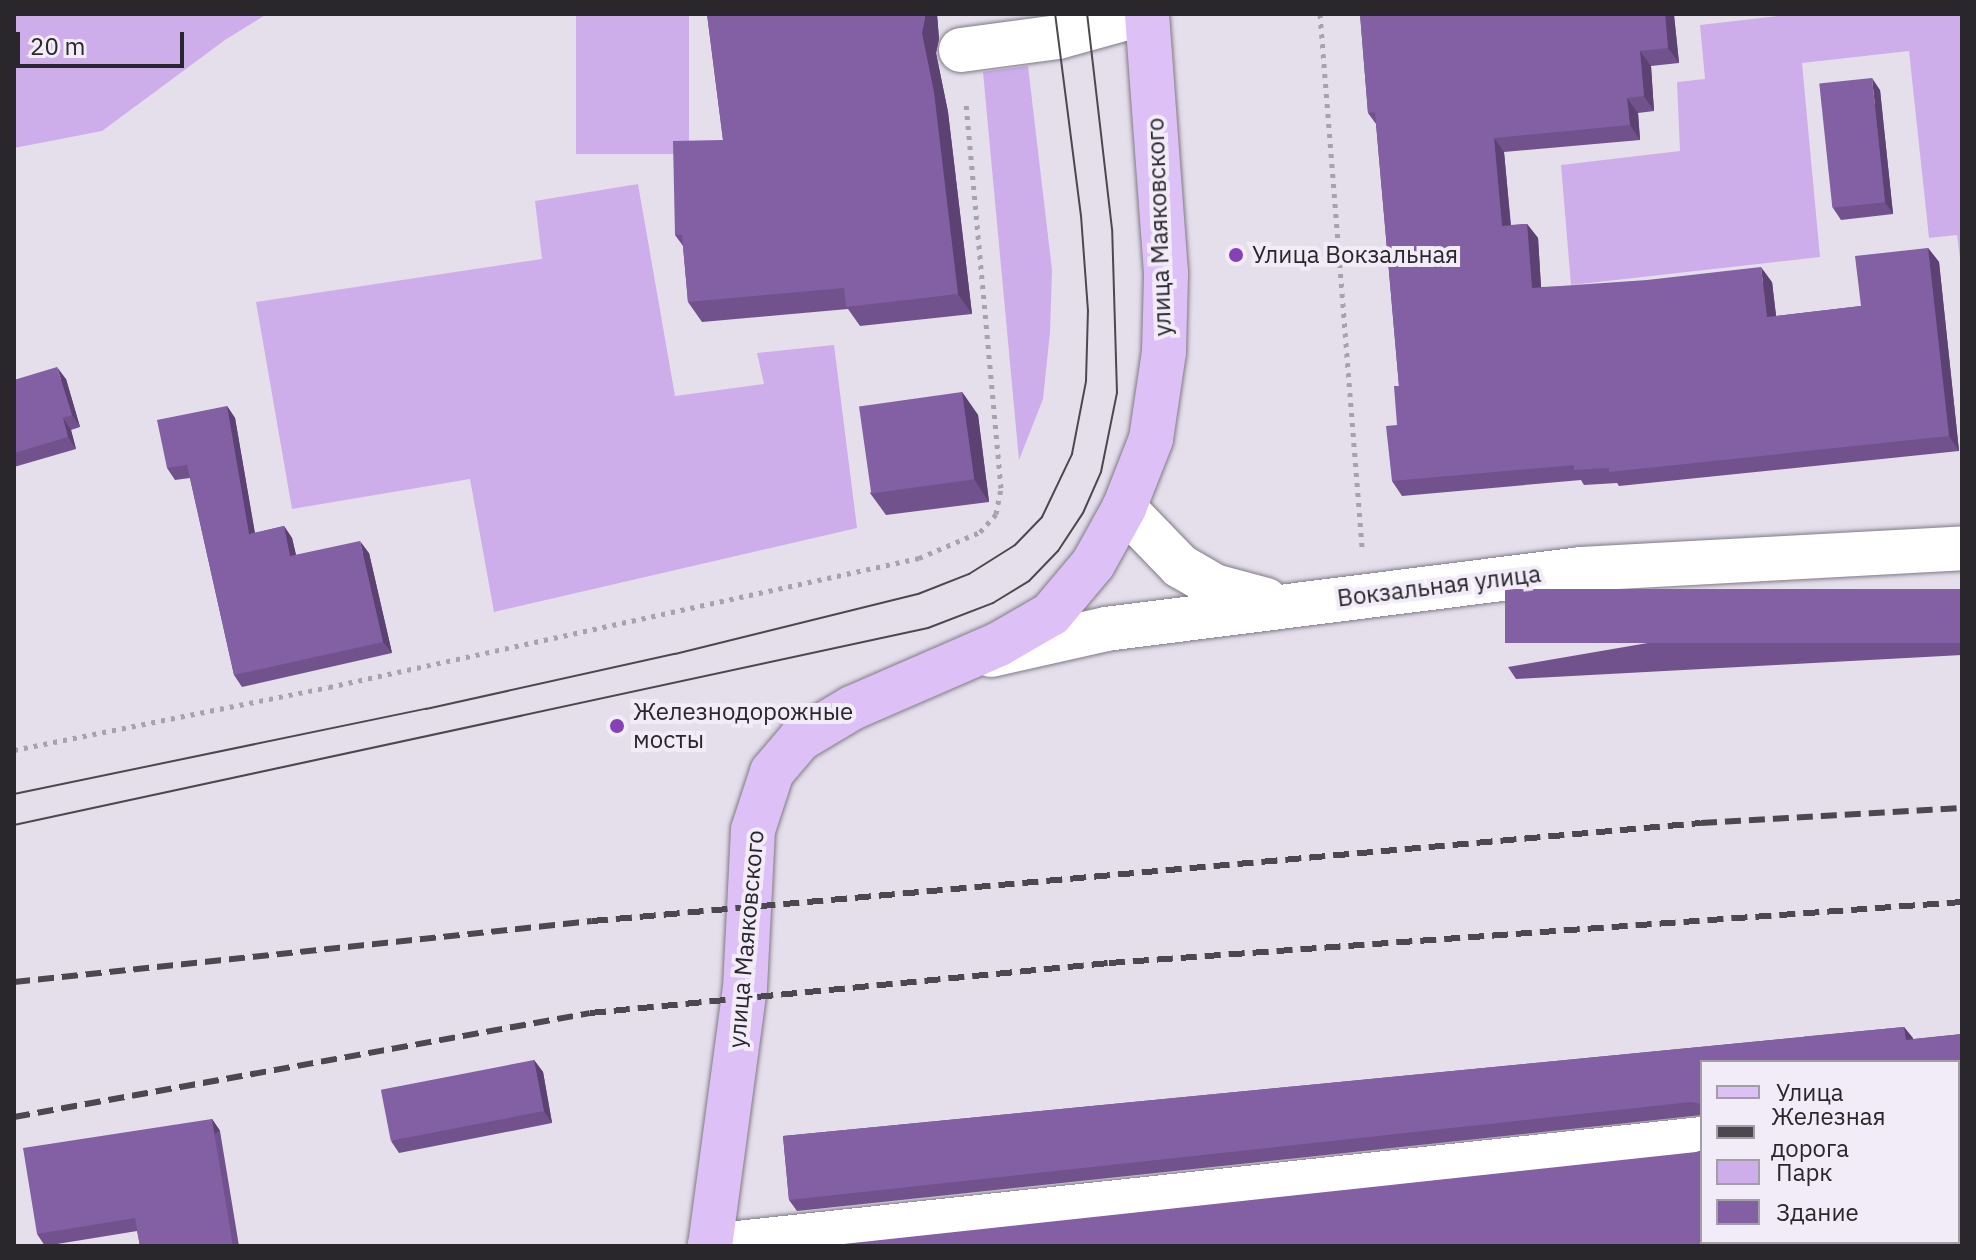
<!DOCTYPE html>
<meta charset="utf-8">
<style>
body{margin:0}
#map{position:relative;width:1976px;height:1260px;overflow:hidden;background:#e5dfec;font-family:"IBM Plex Sans",sans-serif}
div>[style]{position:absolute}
.green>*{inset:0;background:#cdaeeb;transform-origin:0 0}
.path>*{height:5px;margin-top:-2.5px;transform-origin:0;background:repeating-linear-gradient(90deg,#a8a2ad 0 4px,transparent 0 10px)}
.roads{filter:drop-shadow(0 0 2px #7f7a85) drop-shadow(0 0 2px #7f7a85)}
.minor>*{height:44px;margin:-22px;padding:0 22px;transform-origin:22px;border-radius:22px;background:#fff}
.major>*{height:44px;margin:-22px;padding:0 22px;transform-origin:22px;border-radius:22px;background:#dcc0f6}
.tram>*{height:2px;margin:-1px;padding:0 1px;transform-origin:1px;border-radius:1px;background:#4c484f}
.rail>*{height:6px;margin-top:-3px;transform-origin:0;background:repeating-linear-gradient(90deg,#4c484f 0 16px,transparent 0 24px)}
.wall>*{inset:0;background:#71528c}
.shaded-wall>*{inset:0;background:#5c4272;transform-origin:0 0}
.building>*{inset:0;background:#835fa3;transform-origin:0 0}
.dots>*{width:22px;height:22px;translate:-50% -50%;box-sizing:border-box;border:4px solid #f2ecf9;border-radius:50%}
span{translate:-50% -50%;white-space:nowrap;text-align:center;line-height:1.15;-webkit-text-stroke:8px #f2ecf9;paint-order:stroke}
.street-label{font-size:24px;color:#2a272c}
.poi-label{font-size:24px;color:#2a272c}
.left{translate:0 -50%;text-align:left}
.frame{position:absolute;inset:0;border:16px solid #2a272c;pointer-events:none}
.legend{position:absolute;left:1700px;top:1060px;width:260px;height:184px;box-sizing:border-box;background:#f2ecf9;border:2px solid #a29da7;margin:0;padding:10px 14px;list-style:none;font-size:24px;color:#2a272c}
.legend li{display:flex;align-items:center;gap:16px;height:40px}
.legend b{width:40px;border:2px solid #a29da7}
.scale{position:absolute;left:16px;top:32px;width:168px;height:36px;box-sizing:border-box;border:4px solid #2a272c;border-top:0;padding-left:10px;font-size:24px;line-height:28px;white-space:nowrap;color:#2a272c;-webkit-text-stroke:6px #f2ecf9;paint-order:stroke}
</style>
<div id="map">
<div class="green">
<i style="clip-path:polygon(14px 14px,267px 14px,225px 40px,102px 131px,14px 148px)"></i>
<i style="left:576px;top:14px;width:113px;height:140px"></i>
<i style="clip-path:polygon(1795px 14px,1962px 14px,1962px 274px,1957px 235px,1929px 238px,1909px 51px,1802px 63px,1820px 257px,1571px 285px,1561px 165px,1680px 151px,1677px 82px,1705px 79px,1700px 25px)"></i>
<i style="clip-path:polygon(1028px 66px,1052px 270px,1050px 332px,1043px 399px,1019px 460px,983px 72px)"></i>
<i style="clip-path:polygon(638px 184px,675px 396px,764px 384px,757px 353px,834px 345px,857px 528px,494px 612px,470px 479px,292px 509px,256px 302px,542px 259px,535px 201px)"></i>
</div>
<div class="path">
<i style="left:1320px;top:14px;width:535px;rotate:85.49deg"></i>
<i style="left:14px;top:750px;width:321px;rotate:-11.3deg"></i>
<i style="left:329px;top:687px;width:604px;rotate:-12.33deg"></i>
<i style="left:919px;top:558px;width:66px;rotate:-23.1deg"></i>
<i style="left:980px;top:532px;width:24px;rotate:-48deg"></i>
<i style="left:996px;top:514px;width:26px;rotate:-79deg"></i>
<i style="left:1001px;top:488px;width:389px;rotate:-95.2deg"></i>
</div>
<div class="roads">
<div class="minor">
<i style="left:961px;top:50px;width:98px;rotate:-7.6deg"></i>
<i style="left:1058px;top:37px;width:86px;rotate:-15.5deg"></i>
<i style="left:1124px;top:508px;width:81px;rotate:46deg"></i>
<i style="left:1180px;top:566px;width:39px;rotate:30deg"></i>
<i style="left:1214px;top:586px;width:54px;rotate:15.1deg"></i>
<i style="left:991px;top:655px;width:118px;rotate:-12.7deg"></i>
<i style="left:1106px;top:629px;width:478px;rotate:-7.2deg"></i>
<i style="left:1580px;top:569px;width:383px;rotate:-3.1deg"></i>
<i style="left:1958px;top:1178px;width:4px;rotate:-14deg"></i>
<i style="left:710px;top:1246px;width:998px;rotate:-6.16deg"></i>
<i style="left:1839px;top:1246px;width:8px;rotate:-30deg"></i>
</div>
<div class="major">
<i style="left:710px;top:1246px;width:260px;rotate:-82.3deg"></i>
<i style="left:745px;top:988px;width:158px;rotate:-87.1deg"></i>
<i style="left:753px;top:830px;width:61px;rotate:-71.9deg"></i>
<i style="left:772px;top:772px;width:43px;rotate:-49.7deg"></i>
<i style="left:800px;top:739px;width:61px;rotate:-30.8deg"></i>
<i style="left:852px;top:708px;width:160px;rotate:-23.5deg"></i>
<i style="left:999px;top:644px;width:60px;rotate:-30deg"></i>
<i style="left:1051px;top:614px;width:65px;rotate:-50deg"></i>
<i style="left:1093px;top:564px;width:64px;rotate:-61deg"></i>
<i style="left:1124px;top:508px;width:74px;rotate:-68.6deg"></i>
<i style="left:1151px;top:439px;width:88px;rotate:-81.5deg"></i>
<i style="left:1164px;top:352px;width:79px;rotate:-88.5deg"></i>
<i style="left:1166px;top:273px;width:260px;rotate:-94.2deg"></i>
</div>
</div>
<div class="tram">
<i style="left:14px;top:794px;width:421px;rotate:-11.7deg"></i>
<i style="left:426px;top:709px;width:255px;rotate:-12.5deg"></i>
<i style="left:675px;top:654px;width:250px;rotate:-13.9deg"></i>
<i style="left:918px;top:594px;width:55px;rotate:-21.4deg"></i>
<i style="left:969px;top:574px;width:54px;rotate:-32.2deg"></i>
<i style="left:1015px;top:545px;width:39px;rotate:-46deg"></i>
<i style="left:1042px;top:517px;width:70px;rotate:-64.5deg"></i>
<i style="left:1072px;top:454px;width:74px;rotate:-79.1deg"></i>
<i style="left:1086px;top:381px;width:70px;rotate:-88.4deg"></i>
<i style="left:1088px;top:311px;width:95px;rotate:-94.2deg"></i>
<i style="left:1081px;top:216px;width:204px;rotate:-97.3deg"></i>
<i style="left:14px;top:825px;width:935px;rotate:-12.16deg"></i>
<i style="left:928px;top:628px;width:70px;rotate:-21deg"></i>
<i style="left:993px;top:603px;width:42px;rotate:-31.4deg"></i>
<i style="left:1029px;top:581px;width:42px;rotate:-46deg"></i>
<i style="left:1058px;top:551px;width:45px;rotate:-56.7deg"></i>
<i style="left:1083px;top:513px;width:45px;rotate:-66.3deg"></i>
<i style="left:1101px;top:472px;width:81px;rotate:-78.6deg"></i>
<i style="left:1117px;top:393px;width:164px;rotate:-91.7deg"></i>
<i style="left:1112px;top:229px;width:216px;rotate:-96.6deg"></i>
</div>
<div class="rail">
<i style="left:14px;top:982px;width:581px;rotate:-6.02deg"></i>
<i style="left:592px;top:921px;width:1113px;rotate:-5.05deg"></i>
<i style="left:1701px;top:823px;width:261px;rotate:-3.3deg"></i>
<i style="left:14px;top:1117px;width:585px;rotate:-10.23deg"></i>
<i style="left:590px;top:1013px;width:521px;rotate:-5.5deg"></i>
<i style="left:1109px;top:963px;width:855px;rotate:-4.09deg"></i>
</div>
<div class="wall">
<i style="clip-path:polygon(707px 14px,937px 14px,939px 39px,936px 53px,948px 112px,972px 314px,860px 326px,848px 309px,702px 322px,688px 302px,683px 246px,675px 235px,723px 140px)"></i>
<i style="clip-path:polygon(1360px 14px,1684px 14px,1674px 15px,1679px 63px,1651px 66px,1654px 111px,1638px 113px,1640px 140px,1504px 152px,1511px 225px,1527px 224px,1538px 238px,1541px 287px,1772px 282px,1776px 316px,1861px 306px,1928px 248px,1939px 262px,1959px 451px,1619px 486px,1617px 483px,1584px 485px,1581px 480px,1402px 496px,1392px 481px,1397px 425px,1399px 386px,1376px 124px,1368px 113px)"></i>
<i style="clip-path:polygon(1880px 90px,1893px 214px,1841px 220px,1833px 208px)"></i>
<i style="clip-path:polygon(66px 379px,80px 427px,71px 430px,76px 449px,14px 467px,14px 380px)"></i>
<i style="clip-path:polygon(962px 392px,978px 415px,989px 502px,886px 515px,870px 493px)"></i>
<i style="clip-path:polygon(227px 406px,235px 418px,255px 533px,284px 526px,292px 538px,296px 555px,369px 553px,392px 653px,242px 687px,234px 675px,190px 478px,175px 480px,167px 468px)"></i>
<i style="clip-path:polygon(1962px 589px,1962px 655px,1516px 679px,1508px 667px)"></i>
<i style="clip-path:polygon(1904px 1027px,1913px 1039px,1962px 1034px,1962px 1095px,1958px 1096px,1958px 1062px,1702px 1062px,1702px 1115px,797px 1211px,789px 1200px,783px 1136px)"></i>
<i style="clip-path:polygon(534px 1060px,543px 1072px,552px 1123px,399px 1153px,391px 1141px)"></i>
<i style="clip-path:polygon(212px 1119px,220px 1131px,239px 1246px,140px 1246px,137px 1231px,45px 1246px,37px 1234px)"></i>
</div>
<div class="shaded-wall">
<i style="clip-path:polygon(925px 14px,937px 14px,939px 39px,936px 53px,948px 112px,972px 314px,958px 294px,922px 33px)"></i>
<i style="clip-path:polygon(1665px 14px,1673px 14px,1674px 15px,1679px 63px,1668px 48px)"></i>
<i style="clip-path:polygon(1640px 51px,1651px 66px,1654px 111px,1644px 96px)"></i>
<i style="clip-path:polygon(1872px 78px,1880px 90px,1893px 214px,1885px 202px)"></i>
<i style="clip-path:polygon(1627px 98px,1638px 113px,1640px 140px,1630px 125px)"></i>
<i style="clip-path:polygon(1494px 138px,1504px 152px,1512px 241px,1502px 226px)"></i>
<i style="clip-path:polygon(1527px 224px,1538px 238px,1542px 303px,1532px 288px)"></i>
<i style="clip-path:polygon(1928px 248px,1939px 262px,1959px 451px,1949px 436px)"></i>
<i style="clip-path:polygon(1761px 267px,1772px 282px,1778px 332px,1767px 317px)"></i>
<i style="clip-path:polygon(57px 367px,66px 379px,80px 427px,72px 415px)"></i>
<i style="clip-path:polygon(962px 392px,978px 415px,989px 502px,974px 479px)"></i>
<i style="clip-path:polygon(227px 406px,235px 418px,257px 546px,249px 534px)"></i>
<i style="clip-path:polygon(63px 418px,71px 430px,76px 449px,68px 437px)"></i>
<i style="clip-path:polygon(284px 526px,292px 538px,299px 568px,290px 556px)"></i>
<i style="clip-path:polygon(360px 541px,369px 553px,392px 653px,383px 642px)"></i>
<i style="clip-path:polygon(1904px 1027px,1913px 1038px,1914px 1052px,1906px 1040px)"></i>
<i style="clip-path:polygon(534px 1060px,543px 1072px,552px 1123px,544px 1111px)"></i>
<i style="left:212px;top:1119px;width:14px;height:129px;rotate:56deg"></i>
<i style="clip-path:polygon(1728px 1242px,1734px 1242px,1735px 1246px,1728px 1246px)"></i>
</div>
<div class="building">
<i style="clip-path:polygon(707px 14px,925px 14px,925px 19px,922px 33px,934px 92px,958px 294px,846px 307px,844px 288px,688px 302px,682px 235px,675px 235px,673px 141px,723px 140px)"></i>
<i style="clip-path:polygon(1360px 14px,1665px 14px,1668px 48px,1640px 51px,1644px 96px,1627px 98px,1630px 125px,1494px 138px,1502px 226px,1527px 224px,1532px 288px,1647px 280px,1761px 267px,1767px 317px,1861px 306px,1855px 256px,1928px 248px,1949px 436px,1609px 472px,1609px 468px,1574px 470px,1574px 465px,1392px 481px,1386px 426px,1397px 425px,1394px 386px,1399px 386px,1375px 112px,1368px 113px)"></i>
<i style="left:1872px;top:78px;width:125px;height:53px;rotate:84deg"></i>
<i style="clip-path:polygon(57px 367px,72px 415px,63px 418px,68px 437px,14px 453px,14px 380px)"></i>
<i style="left:962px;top:392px;width:88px;height:104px;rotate:82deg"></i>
<i style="clip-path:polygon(227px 406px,249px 534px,284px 526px,290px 556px,360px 541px,383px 642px,234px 675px,187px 465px,167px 468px,157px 420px)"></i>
<i style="left:1962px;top:589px;width:54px;height:457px;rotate:90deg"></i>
<i style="clip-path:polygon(1904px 1027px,1906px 1040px,1962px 1034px,1962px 1083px,1958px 1083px,1958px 1062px,1702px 1062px,1702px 1104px,1691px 1102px,789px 1200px,783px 1136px)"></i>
<i style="left:534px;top:1060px;width:52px;height:156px;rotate:79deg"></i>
<i style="clip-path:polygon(212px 1119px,233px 1246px,140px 1246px,135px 1218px,37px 1234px,23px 1148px)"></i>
<i style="clip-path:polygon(1702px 1150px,1702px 1242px,1728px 1242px,1728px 1246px,825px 1246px,1696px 1152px)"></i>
</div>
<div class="dots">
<i style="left:1236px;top:255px;background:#8542b7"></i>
<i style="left:617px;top:726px;background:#8542b7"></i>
</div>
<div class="street-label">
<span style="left:1159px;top:227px;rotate:-92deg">улица Маяковского</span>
<span style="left:1439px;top:586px;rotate:-7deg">Вокзальная улица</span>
<span style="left:746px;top:939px;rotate:-85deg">улица Маяковского</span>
</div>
<div class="poi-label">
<span class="left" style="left:1252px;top:255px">Улица Вокзальная</span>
<span class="left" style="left:633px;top:726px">Железнодорожные<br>мосты</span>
</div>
<div class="frame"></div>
<ul class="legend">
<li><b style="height:10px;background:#dcc0f6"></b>Улица</li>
<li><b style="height:10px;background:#4c484f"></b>Железная дорога</li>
<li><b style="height:22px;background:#cdaeeb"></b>Парк</li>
<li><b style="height:22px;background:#835fa3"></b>Здание</li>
</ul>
<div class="scale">20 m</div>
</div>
